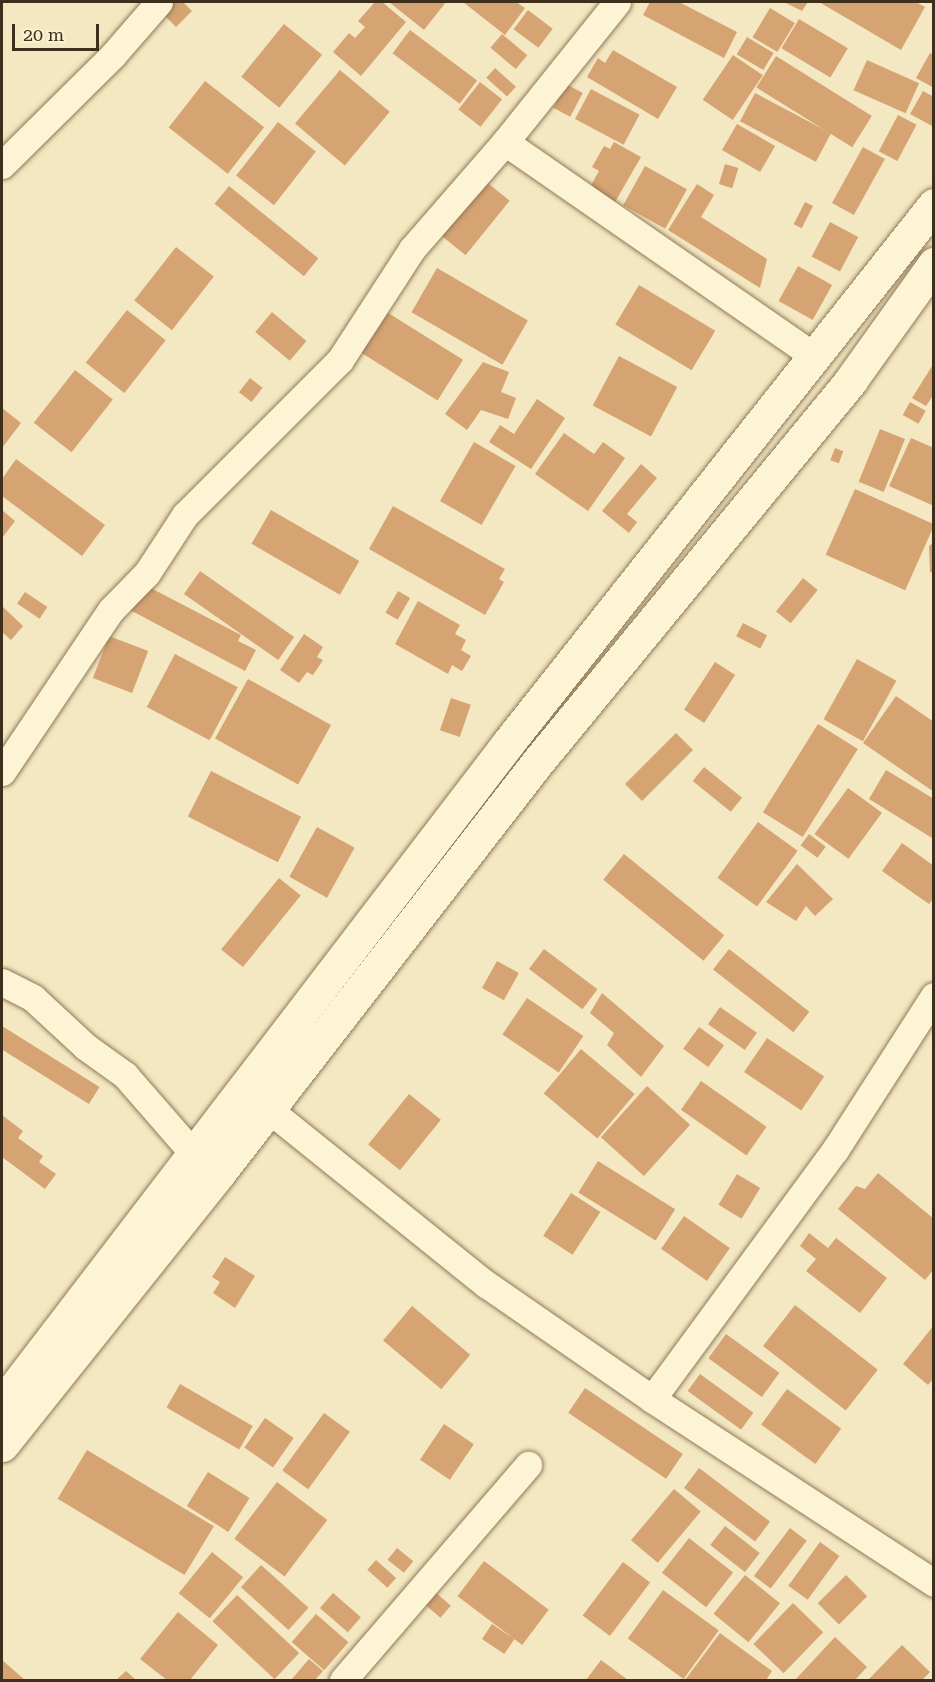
<!DOCTYPE html>
<style>
body{margin:0}
#map{position:relative;width:935px;height:1682px;overflow:hidden;background:#f3e8c2;font-family:"Roboto Serif",serif}
div>[style]{position:absolute}
.building>*{inset:0;background:#d6a373;transform-origin:0 0}
.roads{filter:drop-shadow(0 0 2px #907956) drop-shadow(0 0 2px #907956)}
.minor>*{height:27px;margin:-13.5px;padding:0 13.5px;transform-origin:13.5px;border-radius:13.5px;background:#fdf4d6}
.secondary>*{height:33px;margin:-16.5px;padding:0 16.5px;transform-origin:16.5px;border-radius:16.5px;background:#fdf4d6}
span{translate:-50% -50%;white-space:nowrap;text-align:center;line-height:1.15;-webkit-text-stroke:6px #faf1d3;paint-order:stroke}
.frame{position:absolute;inset:0;border:3px solid #3e2f1c;pointer-events:none}
.scale{position:absolute;left:12px;top:24px;width:87px;height:27px;box-sizing:border-box;border:3px solid #3e2f1c;border-top:0;padding-left:8px;font-size:18px;line-height:21px;white-space:nowrap;color:#3e2f1c;-webkit-text-stroke:4px #faf1d3;paint-order:stroke}
</style>
<div id="map">
<div class="building">
<i style="clip-path:polygon(166px 2px,183px 2px,192px 11px,176px 27px,164px 15px)"></i>
<i style="clip-path:polygon(375px 2px,382px 2px,406px 22px,361px 76px,333px 52px,349px 33px,355px 38px,365px 27px,358px 21px)"></i>
<i style="clip-path:polygon(389px 2px,446px 2px,424px 30px)"></i>
<i style="clip-path:polygon(463px 2px,516px 2px,525px 8px,505px 35px)"></i>
<i style="clip-path:polygon(650px 2px,679px 2px,737px 32px,724px 58px,643px 15px)"></i>
<i style="clip-path:polygon(784px 2px,808px 2px,802px 11px)"></i>
<i style="clip-path:polygon(819px 2px,916px 2px,925px 7px,901px 50px)"></i>
<i style="left:770px;top:8px;width:29px;height:34px;rotate:31deg"></i>
<i style="left:528px;top:10px;width:31px;height:24px;rotate:37deg"></i>
<i style="left:799px;top:19px;width:57px;height:34px;rotate:31deg"></i>
<i style="left:284px;top:24px;width:49px;height:68px;rotate:39deg"></i>
<i style="left:410px;top:30px;width:84px;height:29px;rotate:37deg"></i>
<i style="left:502px;top:34px;width:33px;height:18px;rotate:40deg"></i>
<i style="left:747px;top:37px;width:31px;height:20px;rotate:31deg"></i>
<i style="clip-path:polygon(613px 50px,677px 87px,658px 119px,587px 77px,598px 58px,605px 63px)"></i>
<i style="clip-path:polygon(930px 53px,934px 55px,934px 88px,916px 78px)"></i>
<i style="left:733px;top:55px;width:36px;height:54px;rotate:34deg"></i>
<i style="left:776px;top:56px;width:113px;height:37px;rotate:32deg"></i>
<i style="left:867px;top:60px;width:57px;height:33px;rotate:24deg"></i>
<i style="left:495px;top:68px;width:28px;height:13px;rotate:42deg"></i>
<i style="left:340px;top:70px;width:65px;height:70px;rotate:40deg"></i>
<i style="left:205px;top:81px;width:75px;height:59px;rotate:38deg"></i>
<i style="left:480px;top:82px;width:28px;height:35px;rotate:38deg"></i>
<i style="left:566px;top:84px;width:19px;height:27px;rotate:28deg"></i>
<i style="left:591px;top:89px;width:55px;height:34px;rotate:28deg"></i>
<i style="clip-path:polygon(923px 91px,934px 97px,934px 127px,910px 114px)"></i>
<i style="left:755px;top:93px;width:86px;height:32px;rotate:28deg"></i>
<i style="left:898px;top:115px;width:21px;height:41px;rotate:28deg"></i>
<i style="left:278px;top:122px;width:48px;height:68px;rotate:38deg"></i>
<i style="left:737px;top:124px;width:44px;height:30px;rotate:30deg"></i>
<i style="clip-path:polygon(614px 142px,641px 157px,615px 202px,590px 187px,599px 171px,592px 167px,604px 146px,610px 149px)"></i>
<i style="left:863px;top:147px;width:25px;height:64px;rotate:29deg"></i>
<i style="left:725px;top:164px;width:14px;height:21px;rotate:17deg"></i>
<i style="left:645px;top:166px;width:48px;height:45px;rotate:29deg"></i>
<i style="left:484px;top:180px;width:33px;height:70px;rotate:39deg"></i>
<i style="clip-path:polygon(697px 184px,714px 195px,701px 217px,767px 259px,760px 288px,668px 230px)"></i>
<i style="left:229px;top:186px;width:115px;height:23px;rotate:39deg"></i>
<i style="left:805px;top:202px;width:9px;height:25px;rotate:27deg"></i>
<i style="left:830px;top:222px;width:32px;height:39px;rotate:28deg"></i>
<i style="left:176px;top:247px;width:48px;height:68px;rotate:38deg"></i>
<i style="left:798px;top:266px;width:39px;height:40px;rotate:29deg"></i>
<i style="left:437px;top:268px;width:105px;height:51px;rotate:30deg"></i>
<i style="left:639px;top:285px;width:89px;height:46px;rotate:31deg"></i>
<i style="left:127px;top:310px;width:49px;height:67px;rotate:38deg"></i>
<i style="left:385px;top:311px;width:92px;height:48px;rotate:32deg"></i>
<i style="left:272px;top:312px;width:45px;height:26px;rotate:40deg"></i>
<i style="left:619px;top:356px;width:66px;height:56px;rotate:28deg"></i>
<i style="clip-path:polygon(483px 362px,509px 372px,501px 392px,516px 398px,508px 419px,481px 410px,467px 430px,445px 414px)"></i>
<i style="clip-path:polygon(934px 363px,934px 394px,926px 406px,912px 398px)"></i>
<i style="left:75px;top:370px;width:48px;height:67px;rotate:38deg"></i>
<i style="left:250px;top:378px;width:16px;height:18px;rotate:38deg"></i>
<i style="clip-path:polygon(537px 399px,565px 418px,531px 469px,489px 442px,500px 425px,514px 434px)"></i>
<i style="left:910px;top:402px;width:18px;height:15px;rotate:29deg"></i>
<i style="clip-path:polygon(2px 408px,21px 423px,2px 448px)"></i>
<i style="left:880px;top:429px;width:27px;height:57px;rotate:22deg"></i>
<i style="clip-path:polygon(564px 433px,594px 454px,603px 442px,625px 458px,588px 511px,535px 474px)"></i>
<i style="clip-path:polygon(911px 438px,934px 448px,934px 506px,889px 486px)"></i>
<i style="left:474px;top:442px;width:48px;height:68px;rotate:30deg"></i>
<i style="left:835px;top:448px;width:9px;height:13px;rotate:21deg"></i>
<i style="clip-path:polygon(16px 459px,105px 525px,82px 556px,2px 496px,2px 479px)"></i>
<i style="clip-path:polygon(641px 464px,657px 478px,627px 514px,637px 522px,629px 533px,602px 511px)"></i>
<i style="left:855px;top:489px;width:87px;height:72px;rotate:24deg"></i>
<i style="clip-path:polygon(393px 506px,505px 569px,499px 579px,504px 582px,485px 615px,369px 549px)"></i>
<i style="clip-path:polygon(2px 510px,15px 521px,2px 538px)"></i>
<i style="left:271px;top:510px;width:102px;height:39px;rotate:30deg"></i>
<i style="clip-path:polygon(934px 542px,934px 573px,930px 572px,929px 546px)"></i>
<i style="left:200px;top:571px;width:115px;height:28px;rotate:35deg"></i>
<i style="left:803px;top:578px;width:19px;height:43px;rotate:39deg"></i>
<i style="clip-path:polygon(143px 584px,241px 635px,238px 641px,256px 650px,245px 671px,130px 610px)"></i>
<i style="left:398px;top:591px;width:14px;height:25px;rotate:30deg"></i>
<i style="left:25px;top:592px;width:27px;height:14px;rotate:34deg"></i>
<i style="clip-path:polygon(418px 601px,460px 625px,455px 634px,466px 640px,461px 650px,471px 656px,462px 671px,452px 665px,448px 674px,395px 644px)"></i>
<i style="clip-path:polygon(2px 606px,23px 626px,11px 640px,2px 632px)"></i>
<i style="left:743px;top:623px;width:27px;height:15px;rotate:27deg"></i>
<i style="clip-path:polygon(304px 634px,323px 647px,317px 657px,323px 660px,313px 675px,307px 672px,299px 683px,280px 670px)"></i>
<i style="left:109px;top:636px;width:42px;height:45px;rotate:21deg"></i>
<i style="left:175px;top:654px;width:71px;height:60px;rotate:28deg"></i>
<i style="left:857px;top:659px;width:45px;height:69px;rotate:29deg"></i>
<i style="left:715px;top:662px;width:24px;height:57px;rotate:33deg"></i>
<i style="left:248px;top:679px;width:95px;height:68px;rotate:29deg"></i>
<i style="clip-path:polygon(896px 696px,934px 722px,934px 792px,863px 743px)"></i>
<i style="left:451px;top:698px;width:21px;height:34px;rotate:19deg"></i>
<i style="left:818px;top:724px;width:47px;height:104px;rotate:32deg"></i>
<i style="left:676px;top:733px;width:24px;height:72px;rotate:45deg"></i>
<i style="left:704px;top:767px;width:49px;height:18px;rotate:39deg"></i>
<i style="clip-path:polygon(886px 770px,934px 799px,932px 838px,869px 799px)"></i>
<i style="left:211px;top:771px;width:101px;height:51px;rotate:27deg"></i>
<i style="left:848px;top:788px;width:42px;height:57px;rotate:36deg"></i>
<i style="left:758px;top:822px;width:49px;height:69px;rotate:36deg"></i>
<i style="left:317px;top:827px;width:43px;height:57px;rotate:29deg"></i>
<i style="left:809px;top:834px;width:21px;height:14px;rotate:37deg"></i>
<i style="clip-path:polygon(902px 843px,934px 866px,934px 898px,929px 904px,882px 871px)"></i>
<i style="left:624px;top:854px;width:129px;height:33px;rotate:39deg"></i>
<i style="clip-path:polygon(797px 864px,833px 899px,815px 916px,806px 906px,796px 921px,766px 902px)"></i>
<i style="left:279px;top:878px;width:28px;height:92px;rotate:39deg"></i>
<i style="left:544px;top:949px;width:67px;height:25px;rotate:37deg"></i>
<i style="left:729px;top:949px;width:102px;height:26px;rotate:38deg"></i>
<i style="left:497px;top:961px;width:25px;height:31px;rotate:29deg"></i>
<i style="clip-path:polygon(602px 993px,664px 1046px,641px 1077px,607px 1045px,614px 1033px,590px 1013px)"></i>
<i style="left:527px;top:998px;width:68px;height:44px;rotate:34deg"></i>
<i style="left:720px;top:1007px;width:45px;height:21px;rotate:35deg"></i>
<i style="left:2px;top:1026px;width:115px;height:20px;rotate:32deg"></i>
<i style="left:699px;top:1027px;width:31px;height:27px;rotate:36deg"></i>
<i style="left:767px;top:1038px;width:69px;height:41px;rotate:34deg"></i>
<i style="left:581px;top:1049px;width:70px;height:58px;rotate:40deg"></i>
<i style="left:701px;top:1081px;width:80px;height:35px;rotate:35deg"></i>
<i style="left:647px;top:1086px;width:58px;height:69px;rotate:42deg"></i>
<i style="left:409px;top:1094px;width:41px;height:65px;rotate:39deg"></i>
<i style="clip-path:polygon(2px 1115px,23px 1131px,18px 1138px,43px 1156px,39px 1162px,56px 1174px,45px 1189px,2px 1157px)"></i>
<i style="left:598px;top:1161px;width:91px;height:37px;rotate:32deg"></i>
<i style="clip-path:polygon(878px 1173px,934px 1219px,934px 1269px,925px 1280px,838px 1209px,856px 1186px,865px 1189px)"></i>
<i style="left:737px;top:1174px;width:27px;height:36px;rotate:31deg"></i>
<i style="left:571px;top:1193px;width:35px;height:51px;rotate:33deg"></i>
<i style="left:684px;top:1216px;width:56px;height:40px;rotate:35deg"></i>
<i style="clip-path:polygon(809px 1233px,828px 1248px,836px 1238px,887px 1278px,860px 1313px,806px 1271px,816px 1259px,800px 1246px)"></i>
<i style="clip-path:polygon(225px 1257px,255px 1276px,235px 1308px,213px 1293px,220px 1282px,212px 1277px)"></i>
<i style="left:795px;top:1305px;width:105px;height:52px;rotate:38deg"></i>
<i style="left:412px;top:1306px;width:76px;height:45px;rotate:40deg"></i>
<i style="clip-path:polygon(934px 1325px,934px 1378px,928px 1385px,903px 1364px)"></i>
<i style="left:726px;top:1334px;width:66px;height:30px;rotate:36deg"></i>
<i style="left:700px;top:1374px;width:66px;height:21px;rotate:36deg"></i>
<i style="left:180px;top:1384px;width:84px;height:27px;rotate:30deg"></i>
<i style="left:585px;top:1388px;width:118px;height:30px;rotate:34deg"></i>
<i style="left:787px;top:1389px;width:67px;height:44px;rotate:36deg"></i>
<i style="left:324px;top:1413px;width:32px;height:71px;rotate:36deg"></i>
<i style="left:265px;top:1418px;width:35px;height:36px;rotate:35deg"></i>
<i style="left:444px;top:1424px;width:36px;height:43px;rotate:34deg"></i>
<i style="left:87px;top:1450px;width:148px;height:57px;rotate:31deg"></i>
<i style="left:699px;top:1468px;width:89px;height:25px;rotate:37deg"></i>
<i style="left:208px;top:1472px;width:49px;height:40px;rotate:32deg"></i>
<i style="left:277px;top:1482px;width:63px;height:71px;rotate:37deg"></i>
<i style="left:674px;top:1489px;width:35px;height:67px;rotate:40deg"></i>
<i style="left:725px;top:1526px;width:44px;height:24px;rotate:38deg"></i>
<i style="left:790px;top:1528px;width:21px;height:60px;rotate:37deg"></i>
<i style="left:689px;top:1538px;width:56px;height:44px;rotate:38deg"></i>
<i style="left:820px;top:1542px;width:24px;height:54px;rotate:36deg"></i>
<i style="left:397px;top:1548px;width:21px;height:15px;rotate:39deg"></i>
<i style="left:212px;top:1552px;width:40px;height:53px;rotate:39deg"></i>
<i style="left:376px;top:1560px;width:27px;height:13px;rotate:42deg"></i>
<i style="left:484px;top:1561px;width:81px;height:44px;rotate:37deg"></i>
<i style="left:623px;top:1562px;width:34px;height:67px;rotate:37deg"></i>
<i style="left:261px;top:1565px;width:64px;height:30px;rotate:42deg"></i>
<i style="left:745px;top:1575px;width:45px;height:50px;rotate:39deg"></i>
<i style="left:846px;top:1575px;width:30px;height:40px;rotate:45deg"></i>
<i style="left:663px;top:1590px;width:69px;height:60px;rotate:36deg"></i>
<i style="left:435px;top:1592px;width:21px;height:16px;rotate:41deg"></i>
<i style="left:333px;top:1593px;width:37px;height:20px;rotate:41deg"></i>
<i style="left:237px;top:1595px;width:85px;height:36px;rotate:43deg"></i>
<i style="left:793px;top:1603px;width:42px;height:57px;rotate:44deg"></i>
<i style="clip-path:polygon(178px 1612px,218px 1645px,190px 1680px,167px 1680px,140px 1659px)"></i>
<i style="left:316px;top:1614px;width:43px;height:37px;rotate:41deg"></i>
<i style="left:492px;top:1624px;width:27px;height:18px;rotate:34deg"></i>
<i style="clip-path:polygon(720px 1633px,772px 1671px,766px 1680px,685px 1680px)"></i>
<i style="clip-path:polygon(835px 1637px,867px 1667px,855px 1680px,795px 1680px)"></i>
<i style="clip-path:polygon(902px 1645px,930px 1672px,922px 1680px,868px 1680px)"></i>
<i style="clip-path:polygon(309px 1659px,323px 1671px,315px 1680px,291px 1680px)"></i>
<i style="clip-path:polygon(2px 1660px,25px 1680px,2px 1680px)"></i>
<i style="clip-path:polygon(601px 1660px,628px 1680px,586px 1680px)"></i>
<i style="clip-path:polygon(126px 1671px,136px 1680px,116px 1680px)"></i>
</div>
<div class="roads">
<div class="minor">
<i style="left:505px;top:142px;width:374px;rotate:34.7deg"></i>
<i style="left:2px;top:165px;width:156px;rotate:-44.7deg"></i>
<i style="left:113px;top:55px;width:70px;rotate:-49deg"></i>
<i style="left:2px;top:772px;width:195px;rotate:-56.1deg"></i>
<i style="left:111px;top:610px;width:52px;rotate:-45.8deg"></i>
<i style="left:147px;top:573px;width:69px;rotate:-56.8deg"></i>
<i style="left:185px;top:515px;width:219px;rotate:-45deg"></i>
<i style="left:340px;top:360px;width:132px;rotate:-57deg"></i>
<i style="left:412px;top:249px;width:142px;rotate:-49deg"></i>
<i style="left:505px;top:142px;width:179px;rotate:-51.3deg"></i>
<i style="left:2px;top:982px;width:35px;rotate:27deg"></i>
<i style="left:33px;top:998px;width:72px;rotate:42.8deg"></i>
<i style="left:86px;top:1047px;width:48px;rotate:35.7deg"></i>
<i style="left:125px;top:1075px;width:102px;rotate:49deg"></i>
<i style="left:268px;top:1109px;width:280px;rotate:38.8deg"></i>
<i style="left:486px;top:1284px;width:202px;rotate:34.7deg"></i>
<i style="left:652px;top:1399px;width:337px;rotate:33.1deg"></i>
<i style="left:652px;top:1399px;width:309px;rotate:-53.7deg"></i>
<i style="left:835px;top:1150px;width:183px;rotate:-57.3deg"></i>
<i style="left:343px;top:1680px;width:284px;rotate:-49.3deg"></i>
</div>
<div class="secondary">
<i style="left:2px;top:1404px;width:834px;rotate:-52.55deg"></i>
<i style="left:509px;top:742px;width:685px;rotate:-51.64deg"></i>
<i style="left:2px;top:1445px;width:348px;rotate:-51.4deg"></i>
<i style="left:219px;top:1173px;width:517px;rotate:-52.22deg"></i>
<i style="left:536px;top:764px;width:497px;rotate:-50.6deg"></i>
<i style="left:851px;top:380px;width:143px;rotate:-54.4deg"></i>
</div>
</div>
<div class="frame"></div>
<div class="scale">20 m</div>
</div>
